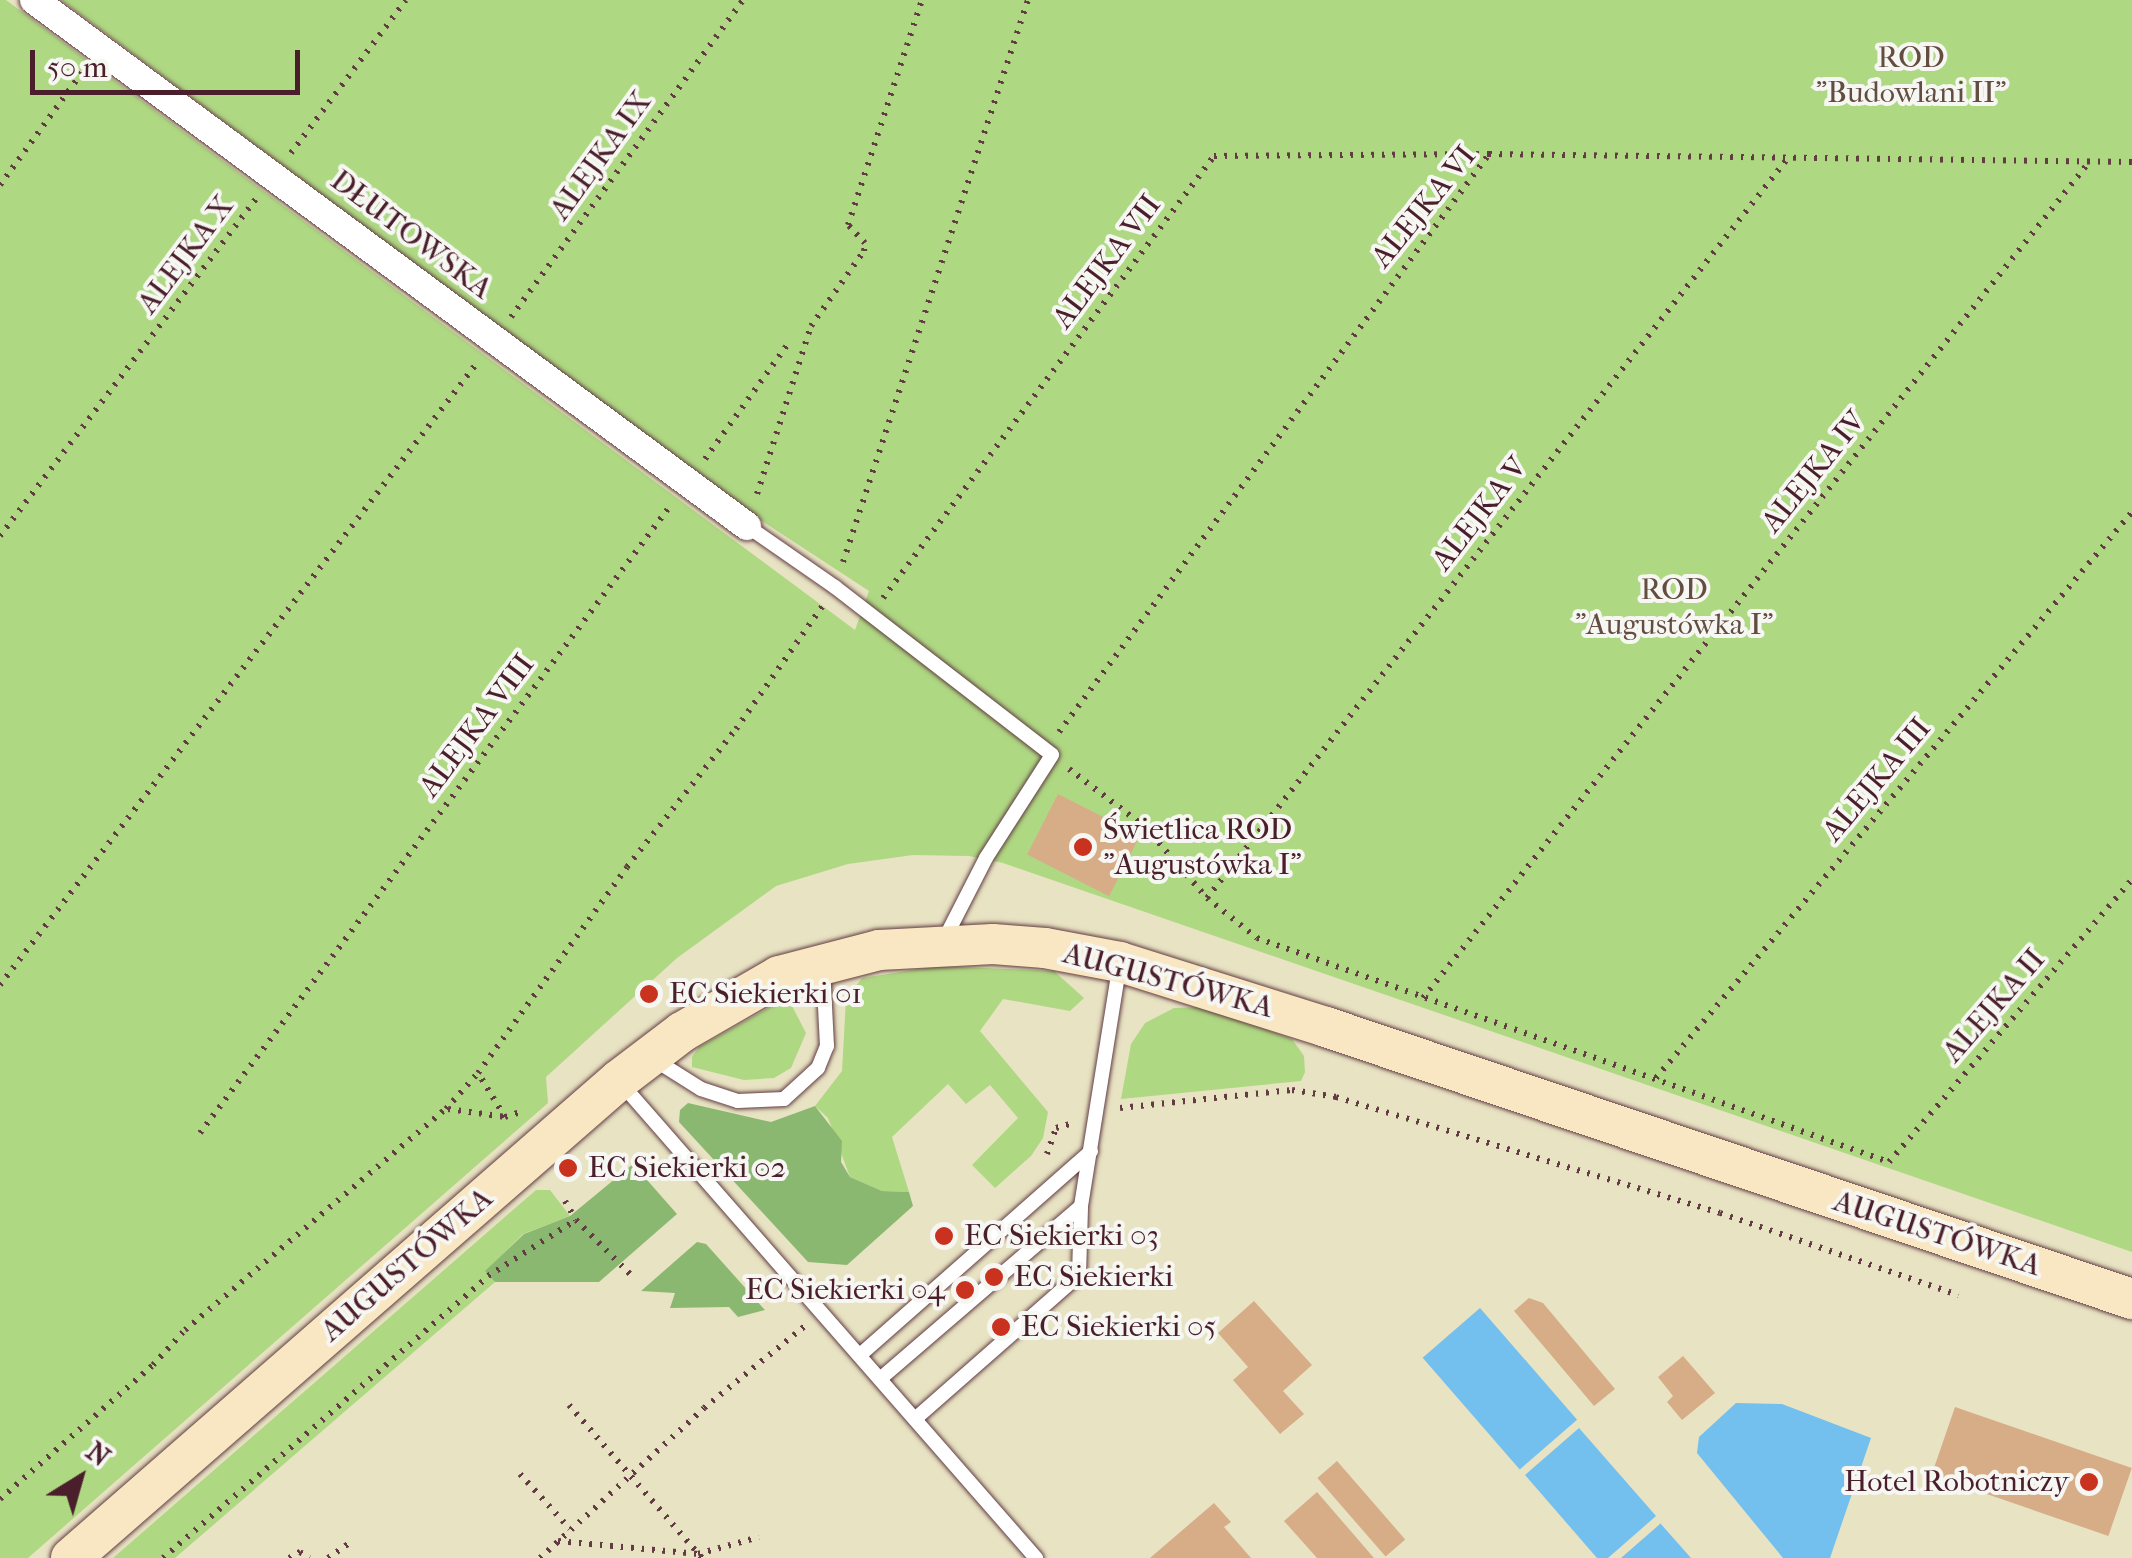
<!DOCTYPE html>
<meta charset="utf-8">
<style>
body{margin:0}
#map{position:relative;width:2132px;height:1558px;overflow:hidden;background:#e8e3c3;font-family:"IM FELL French Canon",serif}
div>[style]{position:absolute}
.green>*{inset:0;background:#afd883}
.forest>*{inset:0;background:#8bb871}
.water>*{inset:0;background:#73bfed;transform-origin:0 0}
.building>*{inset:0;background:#d7ad88;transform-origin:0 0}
.path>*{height:6px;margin-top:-3px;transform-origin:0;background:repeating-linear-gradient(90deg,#623c42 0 2.5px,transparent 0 10.5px)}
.roads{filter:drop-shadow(0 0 2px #623c42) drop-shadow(0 0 2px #623c42)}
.lane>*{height:14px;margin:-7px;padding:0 7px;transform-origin:7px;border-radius:7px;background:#fff}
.street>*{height:28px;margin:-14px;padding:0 14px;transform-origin:14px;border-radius:14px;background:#fff}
.secondary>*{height:40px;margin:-20px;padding:0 20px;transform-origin:20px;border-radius:20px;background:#f9e7c3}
.dots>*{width:28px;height:28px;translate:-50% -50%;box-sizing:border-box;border:5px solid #f6f6f2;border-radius:50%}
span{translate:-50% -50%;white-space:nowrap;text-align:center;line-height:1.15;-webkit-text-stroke:8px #f6f6f2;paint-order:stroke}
.park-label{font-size:30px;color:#634d41}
.street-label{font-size:30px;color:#4a1f2b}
.poi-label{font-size:30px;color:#4a1f2b}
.left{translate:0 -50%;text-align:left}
.right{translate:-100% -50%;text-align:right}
.north{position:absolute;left:30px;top:1428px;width:100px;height:100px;-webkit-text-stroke:8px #f6f6f2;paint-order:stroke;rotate:37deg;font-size:28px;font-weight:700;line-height:40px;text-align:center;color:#4a1f2b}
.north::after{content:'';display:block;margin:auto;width:35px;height:45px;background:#4a1f2b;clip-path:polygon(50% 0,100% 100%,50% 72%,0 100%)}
.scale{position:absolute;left:30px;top:50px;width:270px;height:45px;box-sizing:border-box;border:5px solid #4a1f2b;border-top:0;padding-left:12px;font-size:30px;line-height:35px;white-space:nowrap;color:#4a1f2b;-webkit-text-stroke:8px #f6f6f2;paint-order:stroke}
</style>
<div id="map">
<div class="green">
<i style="clip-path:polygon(0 0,6px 0,855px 630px,869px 591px,739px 506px,61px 0,2132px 0,2132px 1252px,1003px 863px,969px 856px,913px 855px,848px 864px,776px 886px,677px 958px,546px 1077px,548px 1103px,28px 1558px,0 1558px)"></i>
<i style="clip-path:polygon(939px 966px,1054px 971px,1084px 998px,1070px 1011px,1003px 999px,980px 1031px,1048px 1112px,1043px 1138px,1031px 1156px,995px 1188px,972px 1165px,1018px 1118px,990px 1085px,966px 1104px,948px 1084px,892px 1137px,909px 1192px,882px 1191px,850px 1177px,828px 1118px,815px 1106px,842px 1071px,846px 999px,862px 978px)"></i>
<i style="clip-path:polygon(779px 1002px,791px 1004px,806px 1033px,791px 1068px,774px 1078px,744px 1080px,692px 1067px,692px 1057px,699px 1047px)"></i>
<i style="clip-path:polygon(1203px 1007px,1292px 1039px,1304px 1056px,1305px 1072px,1301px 1081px,1121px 1099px,1131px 1044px,1145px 1023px,1174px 1008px)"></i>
<i style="clip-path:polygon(536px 1190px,550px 1190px,570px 1216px,523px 1234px,486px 1271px,495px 1282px,175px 1558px,113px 1558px)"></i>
</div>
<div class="forest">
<i style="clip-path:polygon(688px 1103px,771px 1122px,815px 1106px,842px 1141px,841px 1162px,850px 1177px,882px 1191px,909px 1192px,913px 1206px,847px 1265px,808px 1262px,679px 1122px,680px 1110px)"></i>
<i style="clip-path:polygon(633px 1164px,677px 1214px,599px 1282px,495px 1282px,485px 1271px,524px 1234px,570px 1216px)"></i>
<i style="clip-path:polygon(697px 1242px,706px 1244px,765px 1310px,738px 1317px,729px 1307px,670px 1308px,675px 1293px,641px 1291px)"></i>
</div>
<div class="water">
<i style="left:1480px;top:1308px;width:148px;height:76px;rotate:49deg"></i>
<i style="clip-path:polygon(1736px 1403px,1782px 1404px,1871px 1438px,1830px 1558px,1783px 1558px,1697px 1453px,1699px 1437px)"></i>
<i style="clip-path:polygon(1579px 1428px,1656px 1516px,1608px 1558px,1597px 1558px,1525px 1475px)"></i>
<i style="clip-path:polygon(1660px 1523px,1691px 1558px,1621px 1558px,1660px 1524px)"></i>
</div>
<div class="building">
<i style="left:1058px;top:794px;width:92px;height:68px;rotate:27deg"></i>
<i style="clip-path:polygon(1529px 1298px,1543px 1303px,1615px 1389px,1594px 1406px,1514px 1311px)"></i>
<i style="clip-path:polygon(1254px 1301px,1312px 1365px,1283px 1391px,1304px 1414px,1280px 1434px,1233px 1380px,1248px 1367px,1218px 1333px)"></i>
<i style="clip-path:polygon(1683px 1356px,1715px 1393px,1682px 1420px,1667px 1402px,1673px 1396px,1658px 1377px)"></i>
<i style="left:1955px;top:1407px;width:187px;height:72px;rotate:19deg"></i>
<i style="left:1337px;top:1461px;width:104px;height:26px;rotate:49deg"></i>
<i style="clip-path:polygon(1317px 1492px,1374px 1558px,1317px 1558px,1284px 1521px)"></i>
<i style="clip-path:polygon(1214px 1503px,1231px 1522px,1224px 1527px,1251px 1558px,1150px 1558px)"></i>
</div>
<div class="path">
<i style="left:291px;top:153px;width:191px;rotate:-53.1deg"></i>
<i style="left:0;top:185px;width:141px;rotate:-53.9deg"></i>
<i style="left:511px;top:317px;width:393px;rotate:-53.8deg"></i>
<i style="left:705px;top:459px;width:142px;rotate:-54.2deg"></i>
<i style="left:757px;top:494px;width:176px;rotate:-72.2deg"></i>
<i style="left:811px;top:326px;width:92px;rotate:-54.8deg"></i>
<i style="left:864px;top:251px;width:8px;rotate:-83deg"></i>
<i style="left:865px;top:243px;width:25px;rotate:-133deg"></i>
<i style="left:848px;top:225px;width:237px;rotate:-71.8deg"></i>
<i style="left:0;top:536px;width:423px;rotate:-52.8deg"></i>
<i style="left:843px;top:562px;width:592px;rotate:-71.78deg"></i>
<i style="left:883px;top:598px;width:552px;rotate:-53.17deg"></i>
<i style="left:1214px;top:156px;width:275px;rotate:-0.4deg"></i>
<i style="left:1059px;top:732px;width:720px;rotate:-53.35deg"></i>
<i style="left:1489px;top:154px;width:643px;rotate:0.71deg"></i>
<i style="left:1069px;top:769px;width:96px;rotate:37.3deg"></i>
<i style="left:1145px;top:827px;width:94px;rotate:48.9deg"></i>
<i style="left:1207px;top:898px;width:64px;rotate:38.7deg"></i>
<i style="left:1257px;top:938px;width:671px;rotate:19.52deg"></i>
<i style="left:1889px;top:1162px;width:373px;rotate:-49.3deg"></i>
<i style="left:1207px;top:898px;width:939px;rotate:-51.87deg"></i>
<i style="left:0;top:985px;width:784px;rotate:-52.52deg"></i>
<i style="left:1423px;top:998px;width:1070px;rotate:-51.45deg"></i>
<i style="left:1656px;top:1078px;width:740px;rotate:-49.94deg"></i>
<i style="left:1120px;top:1108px;width:173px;rotate:-6deg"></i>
<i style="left:1292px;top:1090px;width:45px;rotate:9deg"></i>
<i style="left:1336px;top:1097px;width:401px;rotate:16.8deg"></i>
<i style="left:1720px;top:1213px;width:252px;rotate:19deg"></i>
<i style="left:448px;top:1109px;width:58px;rotate:8deg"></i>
<i style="left:505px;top:1117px;width:20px;rotate:-18deg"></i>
<i style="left:505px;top:1117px;width:52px;rotate:-121.5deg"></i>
<i style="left:478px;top:1073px;width:254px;rotate:-54.1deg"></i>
<i style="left:627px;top:867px;width:176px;rotate:-51.7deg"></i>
<i style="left:736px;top:729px;width:151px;rotate:-54.9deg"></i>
<i style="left:200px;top:1133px;width:784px;rotate:-53.14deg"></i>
<i style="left:1047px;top:1154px;width:28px;rotate:-71deg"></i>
<i style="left:1056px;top:1128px;width:15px;rotate:-16deg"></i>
<i style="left:565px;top:1201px;width:22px;rotate:60deg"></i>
<i style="left:576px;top:1220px;width:83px;rotate:45deg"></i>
<i style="left:569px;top:1405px;width:203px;rotate:49deg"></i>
<i style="left:520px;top:1474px;width:74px;rotate:47.7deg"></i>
<i style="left:0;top:1499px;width:203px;rotate:-41.2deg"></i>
<i style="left:153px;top:1365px;width:47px;rotate:-47.6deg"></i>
<i style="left:185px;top:1330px;width:342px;rotate:-40.3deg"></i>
<i style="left:446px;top:1109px;width:48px;rotate:-48.4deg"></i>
<i style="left:558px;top:1541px;width:141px;rotate:5.3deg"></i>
<i style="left:698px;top:1554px;width:63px;rotate:-15.6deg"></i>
<i style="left:163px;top:1558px;width:430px;rotate:-40.9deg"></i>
<i style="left:488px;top:1276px;width:104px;rotate:-32.5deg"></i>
<i style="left:289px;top:1558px;width:13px;rotate:-29deg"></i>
<i style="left:300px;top:1552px;width:11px;rotate:34deg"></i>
<i style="left:328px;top:1558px;width:29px;rotate:-35deg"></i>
<i style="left:540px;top:1558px;width:222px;rotate:-42.4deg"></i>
<i style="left:704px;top:1408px;width:130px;rotate:-39.1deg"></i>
</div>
<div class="roads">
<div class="lane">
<i style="left:747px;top:526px;width:107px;rotate:34.7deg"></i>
<i style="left:835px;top:587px;width:274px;rotate:37.7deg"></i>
<i style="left:1052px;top:755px;width:122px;rotate:122.7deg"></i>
<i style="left:986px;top:858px;width:92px;rotate:117.1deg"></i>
<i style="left:655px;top:1060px;width:54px;rotate:32.2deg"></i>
<i style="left:701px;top:1089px;width:39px;rotate:18deg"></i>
<i style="left:738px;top:1101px;width:46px;rotate:-2.5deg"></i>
<i style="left:784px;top:1099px;width:46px;rotate:-42.4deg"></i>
<i style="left:818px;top:1068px;width:24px;rotate:-68deg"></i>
<i style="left:827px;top:1046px;width:78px;rotate:-92.9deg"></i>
<i style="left:619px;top:1081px;width:634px;rotate:48.84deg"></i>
<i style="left:860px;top:1355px;width:308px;rotate:-41.4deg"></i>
<i style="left:880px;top:1379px;width:265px;rotate:-40.7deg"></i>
<i style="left:915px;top:1419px;width:218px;rotate:-41.3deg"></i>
<i style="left:1079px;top:1275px;width:69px;rotate:-88.3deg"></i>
<i style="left:1081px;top:1206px;width:246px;rotate:-80.9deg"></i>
</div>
<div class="street">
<i style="left:34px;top:0;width:886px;rotate:36.42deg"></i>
</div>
<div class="secondary">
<i style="left:71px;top:1558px;width:727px;rotate:-41.1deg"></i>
<i style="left:619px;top:1080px;width:79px;rotate:-37.3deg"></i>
<i style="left:682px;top:1032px;width:112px;rotate:-30deg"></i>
<i style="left:779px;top:976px;width:103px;rotate:-14.6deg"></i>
<i style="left:879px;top:950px;width:114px;rotate:-3deg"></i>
<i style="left:993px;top:944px;width:52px;rotate:4.4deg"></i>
<i style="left:1045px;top:948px;width:76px;rotate:10.6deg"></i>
<i style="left:1120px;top:962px;width:216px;rotate:17.5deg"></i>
<i style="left:1326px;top:1027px;width:851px;rotate:18.65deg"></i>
</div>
</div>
<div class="dots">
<i style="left:1083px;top:847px;background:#c8321e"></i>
<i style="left:649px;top:994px;background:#c8321e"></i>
<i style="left:568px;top:1168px;background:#c8321e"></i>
<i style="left:944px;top:1236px;background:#c8321e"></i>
<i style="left:994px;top:1277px;background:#c8321e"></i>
<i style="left:965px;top:1290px;background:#c8321e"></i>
<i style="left:1001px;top:1327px;background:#c8321e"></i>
<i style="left:2089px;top:1482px;background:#c8321e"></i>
</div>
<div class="park-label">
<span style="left:1911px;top:75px">ROD<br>"Budowlani II"</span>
<span style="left:1674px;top:607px">ROD<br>"Augustówka I"</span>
</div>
<div class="street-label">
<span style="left:601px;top:156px;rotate:-54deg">ALEJKA IX</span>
<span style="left:1424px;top:207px;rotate:-51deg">ALEJKA VI</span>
<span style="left:411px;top:235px;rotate:37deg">DŁUTOWSKA</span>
<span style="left:186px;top:255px;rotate:-53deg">ALEJKA X</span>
<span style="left:1107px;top:262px;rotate:-53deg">ALEJKA VII</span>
<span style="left:1814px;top:472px;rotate:-51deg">ALEJKA IV</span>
<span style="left:1480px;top:514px;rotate:-52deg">ALEJKA V</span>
<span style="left:477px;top:726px;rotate:-53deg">ALEJKA VIII</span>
<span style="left:1877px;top:780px;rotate:-50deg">ALEJKA III</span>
<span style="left:1168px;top:981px;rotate:15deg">AUGUSTÓWKA</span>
<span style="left:1994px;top:1006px;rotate:-49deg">ALEJKA II</span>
<span style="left:1937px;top:1234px;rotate:18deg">AUGUSTÓWKA</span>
<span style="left:407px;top:1265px;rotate:-41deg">AUGUSTÓWKA</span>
</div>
<div class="poi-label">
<span class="left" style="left:1103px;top:847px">Świetlica ROD<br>"Augustówka I"</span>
<span class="left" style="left:669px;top:994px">EC Siekierki 01</span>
<span class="left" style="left:588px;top:1168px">EC Siekierki 02</span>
<span class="left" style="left:964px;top:1236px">EC Siekierki 03</span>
<span class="left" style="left:1014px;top:1277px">EC Siekierki</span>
<span class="right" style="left:945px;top:1290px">EC Siekierki 04</span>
<span class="left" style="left:1021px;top:1327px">EC Siekierki 05</span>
<span class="right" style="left:2069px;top:1482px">Hotel Robotniczy</span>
</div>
<div class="north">N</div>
<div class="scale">50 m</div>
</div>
